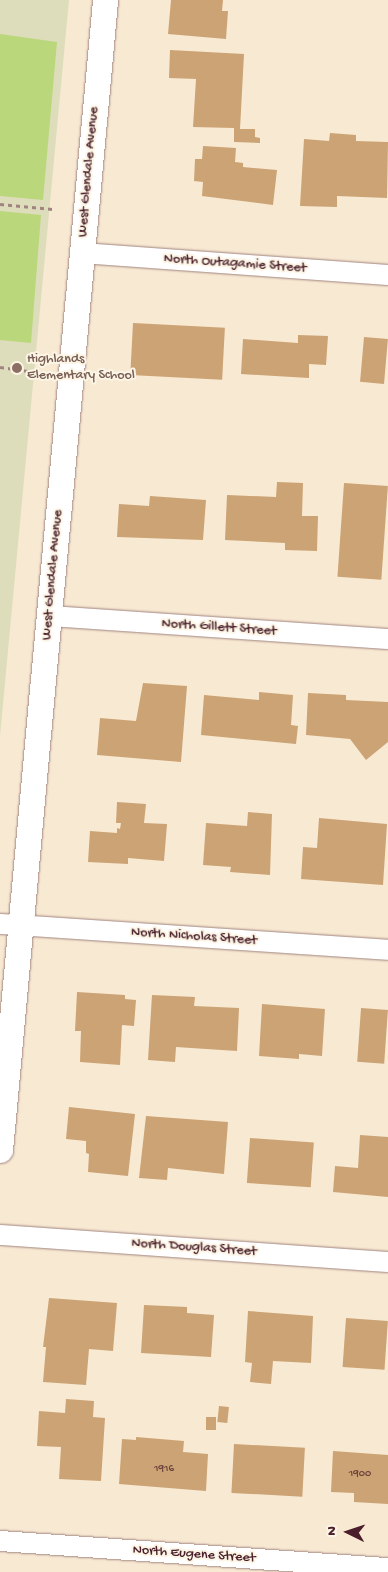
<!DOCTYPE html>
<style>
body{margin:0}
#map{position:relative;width:388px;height:1572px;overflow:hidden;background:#f8e9d3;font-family:"Gochi Hand",sans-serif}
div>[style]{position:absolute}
.built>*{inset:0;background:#deddbb}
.green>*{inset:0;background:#bbd77c}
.building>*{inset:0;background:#cca374;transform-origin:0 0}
.path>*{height:3px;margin-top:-1.5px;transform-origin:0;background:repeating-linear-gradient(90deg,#a1847f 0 4px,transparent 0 8px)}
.roads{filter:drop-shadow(0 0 1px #a1847f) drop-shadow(0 0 1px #a1847f)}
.minor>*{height:20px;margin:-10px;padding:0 10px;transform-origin:10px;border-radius:10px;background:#fff}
.tertiary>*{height:25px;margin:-12.5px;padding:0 12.5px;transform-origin:12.5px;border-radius:12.5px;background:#fff}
.dots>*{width:14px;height:14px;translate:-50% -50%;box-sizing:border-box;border:2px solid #fcf5e5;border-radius:50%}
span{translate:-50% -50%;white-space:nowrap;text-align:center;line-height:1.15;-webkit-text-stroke:4px #fcf5e5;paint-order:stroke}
.number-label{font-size:11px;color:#6a403d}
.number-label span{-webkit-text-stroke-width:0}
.street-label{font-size:14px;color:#4a1f2b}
.education-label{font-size:14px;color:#785e54}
.left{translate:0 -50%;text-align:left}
.north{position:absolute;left:323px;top:1507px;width:50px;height:50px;-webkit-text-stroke:4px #fcf5e5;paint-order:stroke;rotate:274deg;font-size:14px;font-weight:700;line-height:20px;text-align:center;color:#4a1f2b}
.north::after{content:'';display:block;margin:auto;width:18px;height:22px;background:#4a1f2b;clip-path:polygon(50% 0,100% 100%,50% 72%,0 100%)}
</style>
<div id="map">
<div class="built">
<i style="clip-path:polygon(0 0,69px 0,0 736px)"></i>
</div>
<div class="green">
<i style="clip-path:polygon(0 34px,57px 42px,43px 200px,0 196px)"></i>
<i style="clip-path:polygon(0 211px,41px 215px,31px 343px,0 340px)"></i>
</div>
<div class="building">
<i style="clip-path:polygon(171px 0,223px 0,222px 11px,228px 11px,226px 39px,168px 34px)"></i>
<i style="clip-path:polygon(170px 50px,244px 54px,240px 129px,255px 129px,255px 137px,260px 138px,260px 143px,234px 142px,234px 128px,193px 127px,196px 79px,169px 78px)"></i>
<i style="clip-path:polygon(330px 133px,356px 135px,356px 141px,388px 142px,387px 198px,337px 196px,337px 207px,300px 206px,304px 139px,329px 141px)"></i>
<i style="clip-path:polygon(203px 146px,236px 148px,235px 162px,243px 163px,243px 167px,277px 170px,273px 205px,202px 196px,203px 182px,194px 181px,195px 159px,202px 159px)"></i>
<i style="left:133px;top:323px;width:92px;height:52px;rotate:3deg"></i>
<i style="clip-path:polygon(298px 335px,328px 336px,326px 365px,309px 364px,309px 378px,241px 374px,243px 339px,298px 343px)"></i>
<i style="left:364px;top:337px;width:24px;height:45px;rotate:5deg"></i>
<i style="clip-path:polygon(277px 482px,303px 483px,302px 516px,318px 516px,317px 551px,285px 550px,285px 543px,225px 540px,227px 495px,276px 497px)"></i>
<i style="left:344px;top:483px;width:44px;height:94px;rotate:4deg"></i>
<i style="clip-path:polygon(150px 496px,206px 500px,203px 540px,117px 537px,119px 504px,149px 506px)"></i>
<i style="clip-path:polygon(143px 683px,187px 686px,181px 762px,97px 755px,100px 718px,136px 721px)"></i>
<i style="clip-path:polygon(259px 692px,293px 695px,291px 725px,298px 726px,296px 744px,201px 735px,204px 695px,259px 700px)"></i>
<i style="clip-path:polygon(308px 693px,346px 695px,346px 700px,388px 702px,388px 742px,366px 760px,350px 739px,306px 735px)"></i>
<i style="clip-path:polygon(117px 802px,146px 804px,144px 823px,167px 824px,164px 861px,128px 858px,128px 864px,88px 862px,90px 831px,117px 833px,117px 828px,120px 829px,121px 823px,116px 823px)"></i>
<i style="clip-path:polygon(248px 812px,272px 814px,270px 875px,230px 872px,231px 867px,203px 865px,206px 823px,247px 826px)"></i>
<i style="clip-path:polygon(319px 818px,387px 824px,383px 885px,301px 879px,303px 847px,317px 848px)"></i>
<i style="clip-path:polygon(77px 992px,125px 995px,125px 999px,136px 1000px,134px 1026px,122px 1025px,120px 1065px,80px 1062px,81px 1031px,75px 1031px)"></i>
<i style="clip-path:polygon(152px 995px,195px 997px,194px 1006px,239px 1008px,237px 1051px,176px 1047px,175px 1062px,148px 1060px)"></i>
<i style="clip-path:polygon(262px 1004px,325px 1009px,322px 1056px,299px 1054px,299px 1059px,259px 1056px)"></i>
<i style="left:361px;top:1008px;width:27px;height:54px;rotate:4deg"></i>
<i style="clip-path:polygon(69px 1107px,135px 1114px,128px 1176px,88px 1172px,89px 1154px,86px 1153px,86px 1141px,66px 1139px)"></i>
<i style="clip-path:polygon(146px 1116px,228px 1122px,224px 1174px,168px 1168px,167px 1180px,139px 1178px)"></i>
<i style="clip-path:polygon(360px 1135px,388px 1137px,388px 1197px,333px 1192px,335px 1166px,358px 1168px)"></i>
<i style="left:250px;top:1138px;width:64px;height:45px;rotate:4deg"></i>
<i style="clip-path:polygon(49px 1298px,117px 1303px,113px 1351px,89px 1349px,86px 1385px,43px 1382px,46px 1347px,43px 1347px)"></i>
<i style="clip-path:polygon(144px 1305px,187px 1307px,187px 1313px,214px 1315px,211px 1357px,141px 1353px)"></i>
<i style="clip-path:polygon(248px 1311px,313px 1316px,311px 1363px,273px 1361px,271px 1384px,250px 1382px,252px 1363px,245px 1362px)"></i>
<i style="left:346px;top:1318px;width:42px;height:49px;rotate:4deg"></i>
<i style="clip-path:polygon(66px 1399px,94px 1401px,93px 1417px,105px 1418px,101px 1481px,59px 1479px,61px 1447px,37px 1446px,39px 1411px,65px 1413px)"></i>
<i style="left:219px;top:1406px;width:10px;height:16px;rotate:6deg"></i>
<i style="left:206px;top:1417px;width:10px;height:13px"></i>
<i style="clip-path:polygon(136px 1437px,184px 1441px,183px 1452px,208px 1454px,206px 1491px,119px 1484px,122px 1439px,136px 1440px)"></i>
<i style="left:234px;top:1444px;width:71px;height:49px;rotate:3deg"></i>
<i style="clip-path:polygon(333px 1451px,388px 1455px,388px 1504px,354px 1502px,354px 1493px,331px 1492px)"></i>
</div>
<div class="path">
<i style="left:0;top:204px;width:53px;rotate:5.4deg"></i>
<i style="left:0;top:367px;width:37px;rotate:8deg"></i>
</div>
<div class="roads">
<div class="minor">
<i style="left:81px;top:253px;width:308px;rotate:4.1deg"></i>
<i style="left:49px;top:616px;width:340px;rotate:3.9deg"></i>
<i style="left:0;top:924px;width:389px;rotate:3.8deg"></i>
<i style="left:0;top:1235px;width:389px;rotate:4deg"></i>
<i style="left:0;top:1541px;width:389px;rotate:4deg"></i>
</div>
<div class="tertiary">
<i style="left:0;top:1150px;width:1155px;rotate:-84.78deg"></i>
</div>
</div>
<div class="dots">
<i style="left:17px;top:368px;background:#8d6e63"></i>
</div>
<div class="number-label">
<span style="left:164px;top:1469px">1916</span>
<span style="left:360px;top:1474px">1900</span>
</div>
<div class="street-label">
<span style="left:89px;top:172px;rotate:-85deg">West Glendale Avenue</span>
<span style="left:235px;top:264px;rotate:4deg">North Outagamie Street</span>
<span style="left:53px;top:575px;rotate:-85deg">West Glendale Avenue</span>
<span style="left:219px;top:628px;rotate:4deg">North Gillett Street</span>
<span style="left:194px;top:937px;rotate:4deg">North Nicholas Street</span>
<span style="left:194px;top:1248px;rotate:4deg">North Douglas Street</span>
<span style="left:194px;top:1555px;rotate:4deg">North Eugene Street</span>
</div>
<div class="education-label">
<span class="left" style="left:27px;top:368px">Highlands<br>Elementary School</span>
</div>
<div class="north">N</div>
</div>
